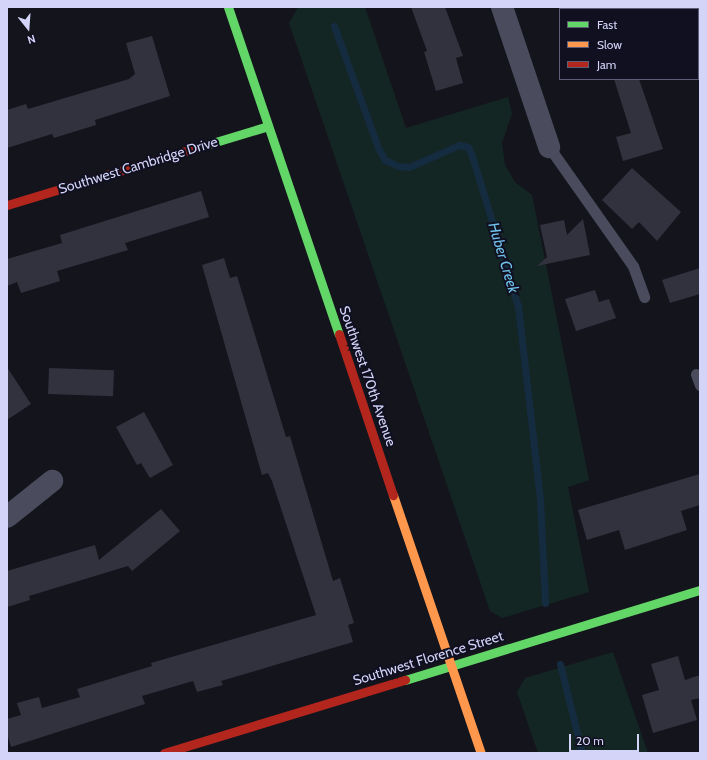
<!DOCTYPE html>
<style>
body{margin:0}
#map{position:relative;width:707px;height:760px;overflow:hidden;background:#14141c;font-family:Cabin,sans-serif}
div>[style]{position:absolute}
.green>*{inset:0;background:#142624}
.stream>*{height:7px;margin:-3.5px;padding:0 3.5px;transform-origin:3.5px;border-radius:3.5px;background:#152b40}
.building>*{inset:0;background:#32313e;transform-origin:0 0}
.lane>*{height:11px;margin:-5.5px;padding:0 5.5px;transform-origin:5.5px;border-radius:5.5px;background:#4a4b5c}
.street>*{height:22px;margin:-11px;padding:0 11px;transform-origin:11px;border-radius:11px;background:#4a4b5c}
.fast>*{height:9px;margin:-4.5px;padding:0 4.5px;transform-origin:4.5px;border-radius:4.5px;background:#63d668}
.slow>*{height:9px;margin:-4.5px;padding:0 4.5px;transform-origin:4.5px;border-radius:4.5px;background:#ff974d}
.jam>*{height:9px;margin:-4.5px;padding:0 4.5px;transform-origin:4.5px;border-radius:4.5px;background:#b3261e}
span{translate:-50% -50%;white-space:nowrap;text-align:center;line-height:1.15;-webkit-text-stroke:4px #111020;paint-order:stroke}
.street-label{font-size:14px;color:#d4d4f9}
.water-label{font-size:15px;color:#6fc2ec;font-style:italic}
.frame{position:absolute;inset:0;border:8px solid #d4d4f9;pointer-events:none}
.legend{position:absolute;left:559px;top:8px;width:140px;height:72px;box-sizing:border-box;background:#111020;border:1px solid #5f5e77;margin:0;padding:5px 7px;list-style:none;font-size:12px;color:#d4d4f9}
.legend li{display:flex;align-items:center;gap:8px;height:20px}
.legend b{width:20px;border:1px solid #5f5e77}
.north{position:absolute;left:8px;top:8px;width:40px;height:40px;-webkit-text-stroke:3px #111020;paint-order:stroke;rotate:163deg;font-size:11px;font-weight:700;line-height:16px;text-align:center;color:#d4d4f9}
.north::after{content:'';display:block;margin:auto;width:14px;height:18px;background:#d4d4f9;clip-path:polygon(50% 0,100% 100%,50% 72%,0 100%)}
.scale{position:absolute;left:569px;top:734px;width:70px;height:18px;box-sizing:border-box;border:2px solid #d4d4f9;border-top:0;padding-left:5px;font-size:12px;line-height:14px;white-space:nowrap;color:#d4d4f9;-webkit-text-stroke:3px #111020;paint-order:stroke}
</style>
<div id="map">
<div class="green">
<i style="clip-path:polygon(298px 7px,365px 7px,406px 128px,508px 97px,512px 114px,502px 143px,505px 165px,515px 182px,532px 195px,589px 480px,568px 487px,589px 592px,502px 618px,490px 611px,289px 23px)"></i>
<i style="clip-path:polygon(613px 652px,648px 753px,538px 753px,517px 692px,525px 678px)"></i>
</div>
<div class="stream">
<i style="left:334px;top:26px;width:132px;rotate:70.1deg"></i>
<i style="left:379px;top:150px;width:12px;rotate:59deg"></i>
<i style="left:385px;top:160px;width:14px;rotate:25deg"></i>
<i style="left:398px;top:166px;width:11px;rotate:5deg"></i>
<i style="left:409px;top:167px;width:55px;rotate:-23.7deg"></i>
<i style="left:459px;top:145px;width:9px;rotate:13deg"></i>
<i style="left:468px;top:147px;width:10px;rotate:66deg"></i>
<i style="left:472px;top:156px;width:157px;rotate:73deg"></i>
<i style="left:518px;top:306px;width:194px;rotate:83.5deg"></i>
<i style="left:540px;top:499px;width:104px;rotate:87.2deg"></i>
<i style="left:560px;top:664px;width:92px;rotate:76.1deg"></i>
</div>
<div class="building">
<i style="clip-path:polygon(411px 7px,445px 7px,463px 56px,456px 58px,463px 83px,436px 91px,424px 52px,427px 51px)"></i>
<i style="clip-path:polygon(152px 36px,170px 96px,95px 120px,96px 125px,54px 138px,52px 134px,7px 148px,7px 110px,26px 104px,28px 109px,129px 79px,135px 74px,126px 43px)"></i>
<i style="clip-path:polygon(614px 79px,639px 79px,663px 149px,623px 161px,616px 137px,631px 133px)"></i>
<i style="clip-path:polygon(632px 168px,681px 212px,657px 241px,639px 222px,632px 229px,602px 200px)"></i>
<i style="clip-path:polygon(201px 191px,209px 217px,125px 243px,128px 250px,57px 271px,60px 281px,21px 293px,17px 282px,7px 286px,7px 259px,62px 243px,60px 235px)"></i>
<i style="clip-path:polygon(583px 219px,590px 255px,537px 266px,547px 257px,540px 225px,564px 220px,567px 235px)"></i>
<i style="clip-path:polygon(224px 258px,230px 278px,237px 276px,286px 437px,290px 436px,333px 581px,340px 578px,354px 623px,348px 625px,353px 642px,221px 681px,223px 685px,197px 692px,193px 681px,142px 696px,145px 704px,11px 747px,7px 734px,7px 719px,21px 715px,17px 703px,39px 697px,42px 708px,80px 697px,77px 689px,152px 666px,151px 663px,316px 615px,272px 481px,268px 473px,262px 475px,202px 265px)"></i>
<i style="clip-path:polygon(700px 268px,700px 294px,670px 303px,662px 280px)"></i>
<i style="clip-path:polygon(595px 290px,599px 302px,609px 299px,616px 318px,576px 331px,565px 299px)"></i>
<i style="clip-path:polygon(7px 367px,31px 404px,7px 420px)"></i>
<i style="left:49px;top:368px;width:65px;height:26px;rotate:2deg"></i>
<i style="clip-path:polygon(144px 412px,173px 465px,150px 478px,141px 463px,137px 465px,116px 427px)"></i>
<i style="clip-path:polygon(700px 474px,700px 505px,681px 511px,687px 530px,625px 550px,619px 530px,587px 540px,578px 510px)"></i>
<i style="clip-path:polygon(161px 509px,180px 531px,132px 571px,128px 566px,29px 596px,30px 600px,7px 607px,7px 571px,95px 545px,99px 560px)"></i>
<i style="clip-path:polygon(678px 656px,685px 680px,700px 675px,700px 698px,691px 700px,697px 720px,653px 733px,642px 695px,659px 690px,651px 664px)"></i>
</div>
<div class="lane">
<i style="left:549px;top:147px;width:146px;rotate:54.8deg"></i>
<i style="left:633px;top:266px;width:33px;rotate:70deg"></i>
<i style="left:696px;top:374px;width:12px;rotate:70deg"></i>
</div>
<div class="street">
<i style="left:502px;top:7px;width:148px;rotate:71.4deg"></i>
<i style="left:7px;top:517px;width:58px;rotate:-38.7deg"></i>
</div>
<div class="fast">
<i style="left:228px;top:7px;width:345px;rotate:71.3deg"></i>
<i style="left:199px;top:147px;width:72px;rotate:-16.9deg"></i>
<i style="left:405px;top:680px;width:308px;rotate:-17deg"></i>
</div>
<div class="slow">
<i style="left:393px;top:495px;width:273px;rotate:71.2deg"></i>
</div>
<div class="jam">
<i style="left:7px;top:205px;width:201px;rotate:-16.8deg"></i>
<i style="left:339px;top:334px;width:170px;rotate:71.5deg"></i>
<i style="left:164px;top:753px;width:252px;rotate:-16.9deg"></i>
</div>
<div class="street-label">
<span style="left:138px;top:165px;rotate:-17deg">Southwest Cambridge Drive</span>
<span style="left:368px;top:376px;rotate:71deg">Southwest 170th Avenue</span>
<span style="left:428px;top:658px;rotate:-17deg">Southwest Florence Street</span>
</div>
<div class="water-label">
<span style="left:503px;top:258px;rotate:73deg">Huber Creek</span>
</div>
<div class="frame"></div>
<ul class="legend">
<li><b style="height:5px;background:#63d668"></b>Fast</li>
<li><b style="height:5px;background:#ff974d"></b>Slow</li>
<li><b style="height:5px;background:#b3261e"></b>Jam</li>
</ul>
<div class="north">N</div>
<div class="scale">20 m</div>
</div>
